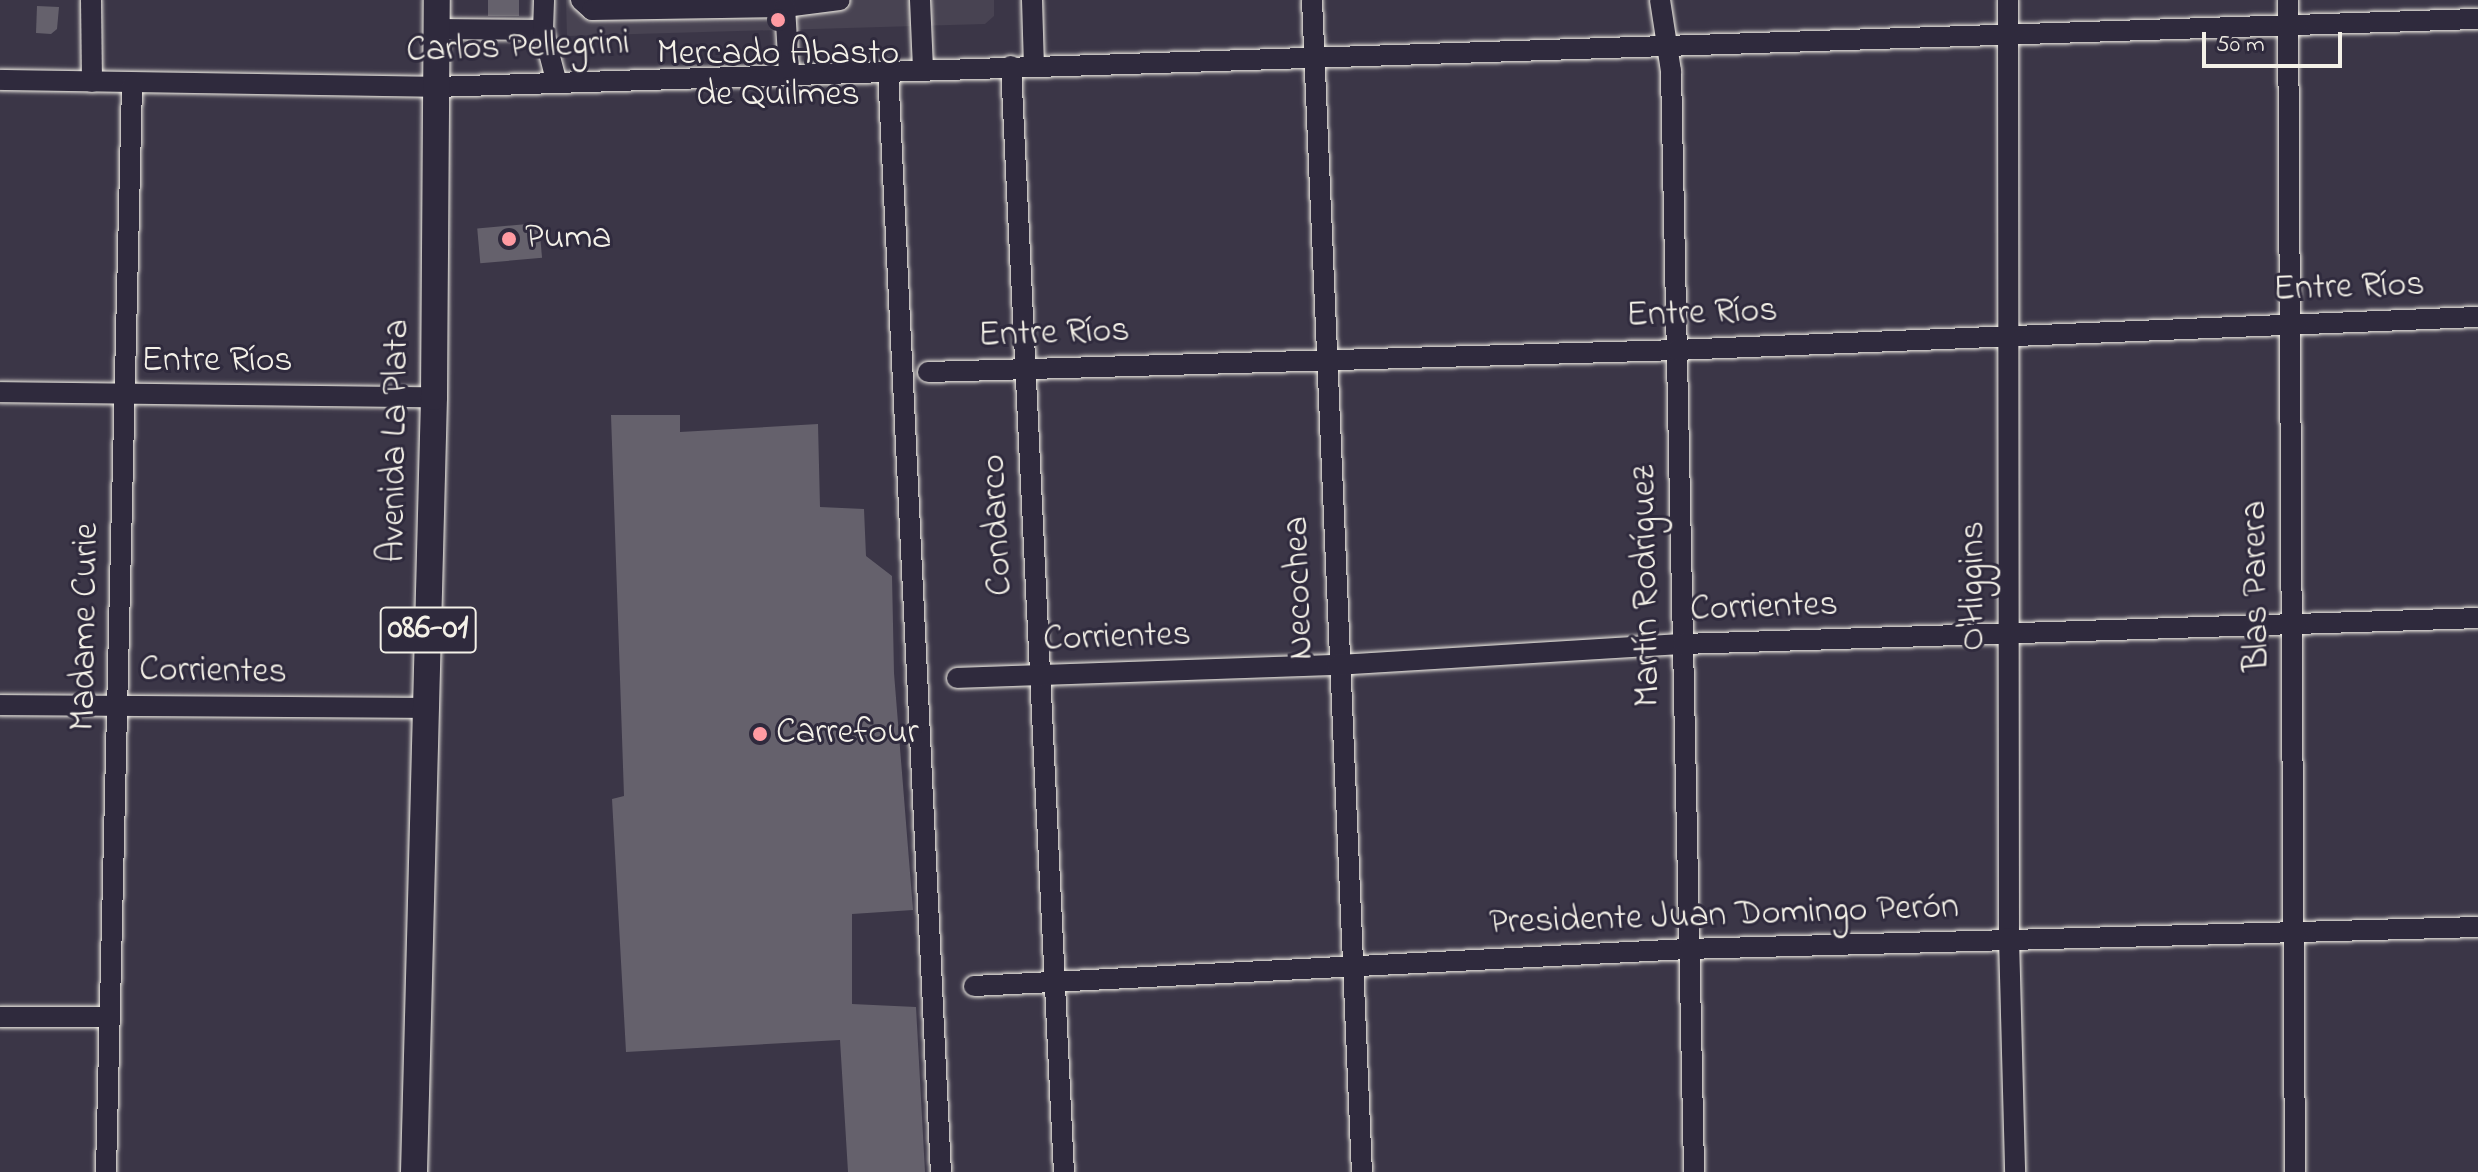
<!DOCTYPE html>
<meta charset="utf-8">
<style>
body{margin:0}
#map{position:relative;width:2478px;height:1172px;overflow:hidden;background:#3b3647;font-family:"Indie Flower",sans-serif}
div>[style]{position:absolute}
.built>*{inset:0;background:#484352}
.building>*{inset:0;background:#65616c;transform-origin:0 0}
.roads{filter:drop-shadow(0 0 2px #f4f1e8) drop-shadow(0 0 2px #f4f1e8)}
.minor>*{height:20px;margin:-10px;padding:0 10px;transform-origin:10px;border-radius:10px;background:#2f2a3d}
.major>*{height:26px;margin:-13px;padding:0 13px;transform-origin:13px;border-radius:13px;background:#2f2a3d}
.dots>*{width:22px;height:22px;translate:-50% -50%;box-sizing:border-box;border:4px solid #2f2a3d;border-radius:50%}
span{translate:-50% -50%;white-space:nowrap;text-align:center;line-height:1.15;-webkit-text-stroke:6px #2f2a3d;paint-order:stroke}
.shield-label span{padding:2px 6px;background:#2f2a3d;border:2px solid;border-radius:6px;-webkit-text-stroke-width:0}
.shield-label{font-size:34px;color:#f4f1e8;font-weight:700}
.street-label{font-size:36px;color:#f4f1e8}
.poi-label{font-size:36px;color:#f4f1e8}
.left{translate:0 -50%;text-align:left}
.scale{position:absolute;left:2202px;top:32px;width:140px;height:36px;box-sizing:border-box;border:4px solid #f4f1e8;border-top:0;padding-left:10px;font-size:24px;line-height:28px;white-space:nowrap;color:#f4f1e8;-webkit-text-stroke:6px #2f2a3d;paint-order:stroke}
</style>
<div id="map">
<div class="built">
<i style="clip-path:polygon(566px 0,994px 0,994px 16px,985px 24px,567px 36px)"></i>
</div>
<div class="building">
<i style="left:488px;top:0;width:31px;height:16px"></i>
<i style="clip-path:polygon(37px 6px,59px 7px,57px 29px,51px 34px,36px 33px)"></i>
<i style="left:539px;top:223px;width:35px;height:62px;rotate:85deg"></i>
<i style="clip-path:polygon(611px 415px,680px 415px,680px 432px,818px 424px,820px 507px,864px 509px,866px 556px,892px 576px,894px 673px,913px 910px,852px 914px,852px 1004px,916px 1007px,925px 1172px,848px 1172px,840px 1040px,626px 1052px,612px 799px,624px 796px)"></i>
</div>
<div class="roads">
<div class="minor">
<i style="left:91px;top:0;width:82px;rotate:89.3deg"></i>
<i style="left:581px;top:0;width:15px;rotate:42deg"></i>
<i style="left:592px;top:10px;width:193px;rotate:-0.9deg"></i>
<i style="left:785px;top:7px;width:55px;rotate:-7.3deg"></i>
<i style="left:920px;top:0;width:69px;rotate:87.5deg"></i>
<i style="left:1032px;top:0;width:66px;rotate:88.3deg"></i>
<i style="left:1312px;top:0;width:1173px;rotate:87.56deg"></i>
<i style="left:1660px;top:0;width:72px;rotate:81.2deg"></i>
<i style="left:1671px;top:71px;width:1101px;rotate:88.8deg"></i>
<i style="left:2008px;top:0;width:938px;rotate:89.94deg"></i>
<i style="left:2009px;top:938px;width:234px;rotate:88.5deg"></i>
<i style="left:2288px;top:0;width:1172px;rotate:89.66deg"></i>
<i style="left:785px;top:7px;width:66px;rotate:86.5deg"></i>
<i style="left:437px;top:29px;width:106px;rotate:0.5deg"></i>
<i style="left:543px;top:30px;width:52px;rotate:75.4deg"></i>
<i style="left:543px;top:30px;width:30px;rotate:-88deg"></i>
<i style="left:1011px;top:66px;width:1107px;rotate:87.26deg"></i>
<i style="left:888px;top:70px;width:1103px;rotate:87.25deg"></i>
<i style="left:0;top:80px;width:436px;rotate:0.9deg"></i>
<i style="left:436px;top:87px;width:2043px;rotate:-1.91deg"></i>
<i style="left:928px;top:372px;width:748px;rotate:-1.68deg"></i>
<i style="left:1676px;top:350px;width:803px;rotate:-2.36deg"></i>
<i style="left:0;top:392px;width:434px;rotate:0.7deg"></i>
<i style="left:957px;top:678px;width:380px;rotate:-2deg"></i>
<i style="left:1337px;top:665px;width:347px;rotate:-3.5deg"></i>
<i style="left:1683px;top:644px;width:795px;rotate:-1.87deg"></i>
<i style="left:0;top:705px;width:426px;rotate:0.4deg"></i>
<i style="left:974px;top:986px;width:713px;rotate:-2.97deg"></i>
<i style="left:1686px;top:949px;width:792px;rotate:-1.59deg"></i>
<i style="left:0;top:1017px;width:110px"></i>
<i style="left:106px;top:1172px;width:1088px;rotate:-88.63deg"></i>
</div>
<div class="major">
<i style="left:414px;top:1172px;width:775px;rotate:-88.52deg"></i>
<i style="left:434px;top:397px;width:397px;rotate:-89.6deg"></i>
</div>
</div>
<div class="dots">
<i style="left:778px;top:20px;background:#ff9aa2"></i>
<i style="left:509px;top:239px;background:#ff9aa2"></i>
<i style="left:760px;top:734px;background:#ff9aa2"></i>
</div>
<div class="shield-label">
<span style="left:428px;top:630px">086-01</span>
</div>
<div class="street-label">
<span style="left:518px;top:48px;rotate:-2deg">Carlos Pellegrini</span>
<span style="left:2349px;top:288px;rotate:-2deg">Entre Ríos</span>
<span style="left:1702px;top:314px;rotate:-2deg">Entre Ríos</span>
<span style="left:1054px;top:334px;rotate:-2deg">Entre Ríos</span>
<span style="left:217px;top:362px">Entre Ríos</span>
<span style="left:396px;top:441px;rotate:-89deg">Avenida La Plata</span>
<span style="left:998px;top:525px;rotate:-93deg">Condarco</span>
<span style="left:1647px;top:586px;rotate:-91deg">Martín Rodríguez</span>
<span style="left:1974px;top:586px;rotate:-90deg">O'Higgins</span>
<span style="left:2257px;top:586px;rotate:-91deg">Blas Parera</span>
<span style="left:1300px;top:588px;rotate:-92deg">Necochea</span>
<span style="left:1764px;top:608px;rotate:-2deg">Corrientes</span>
<span style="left:86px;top:627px;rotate:-89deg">Madame Curie</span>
<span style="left:1117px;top:638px;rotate:-2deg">Corrientes</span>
<span style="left:213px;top:672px;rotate:1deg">Corrientes</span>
<span style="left:1724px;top:916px;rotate:-2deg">Presidente Juan Domingo Perón</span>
</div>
<div class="poi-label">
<span style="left:778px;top:75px">Mercado Abasto<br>de Quilmes</span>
<span class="left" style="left:525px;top:239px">Puma</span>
<span class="left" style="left:776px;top:734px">Carrefour</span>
</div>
<div class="scale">50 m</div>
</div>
